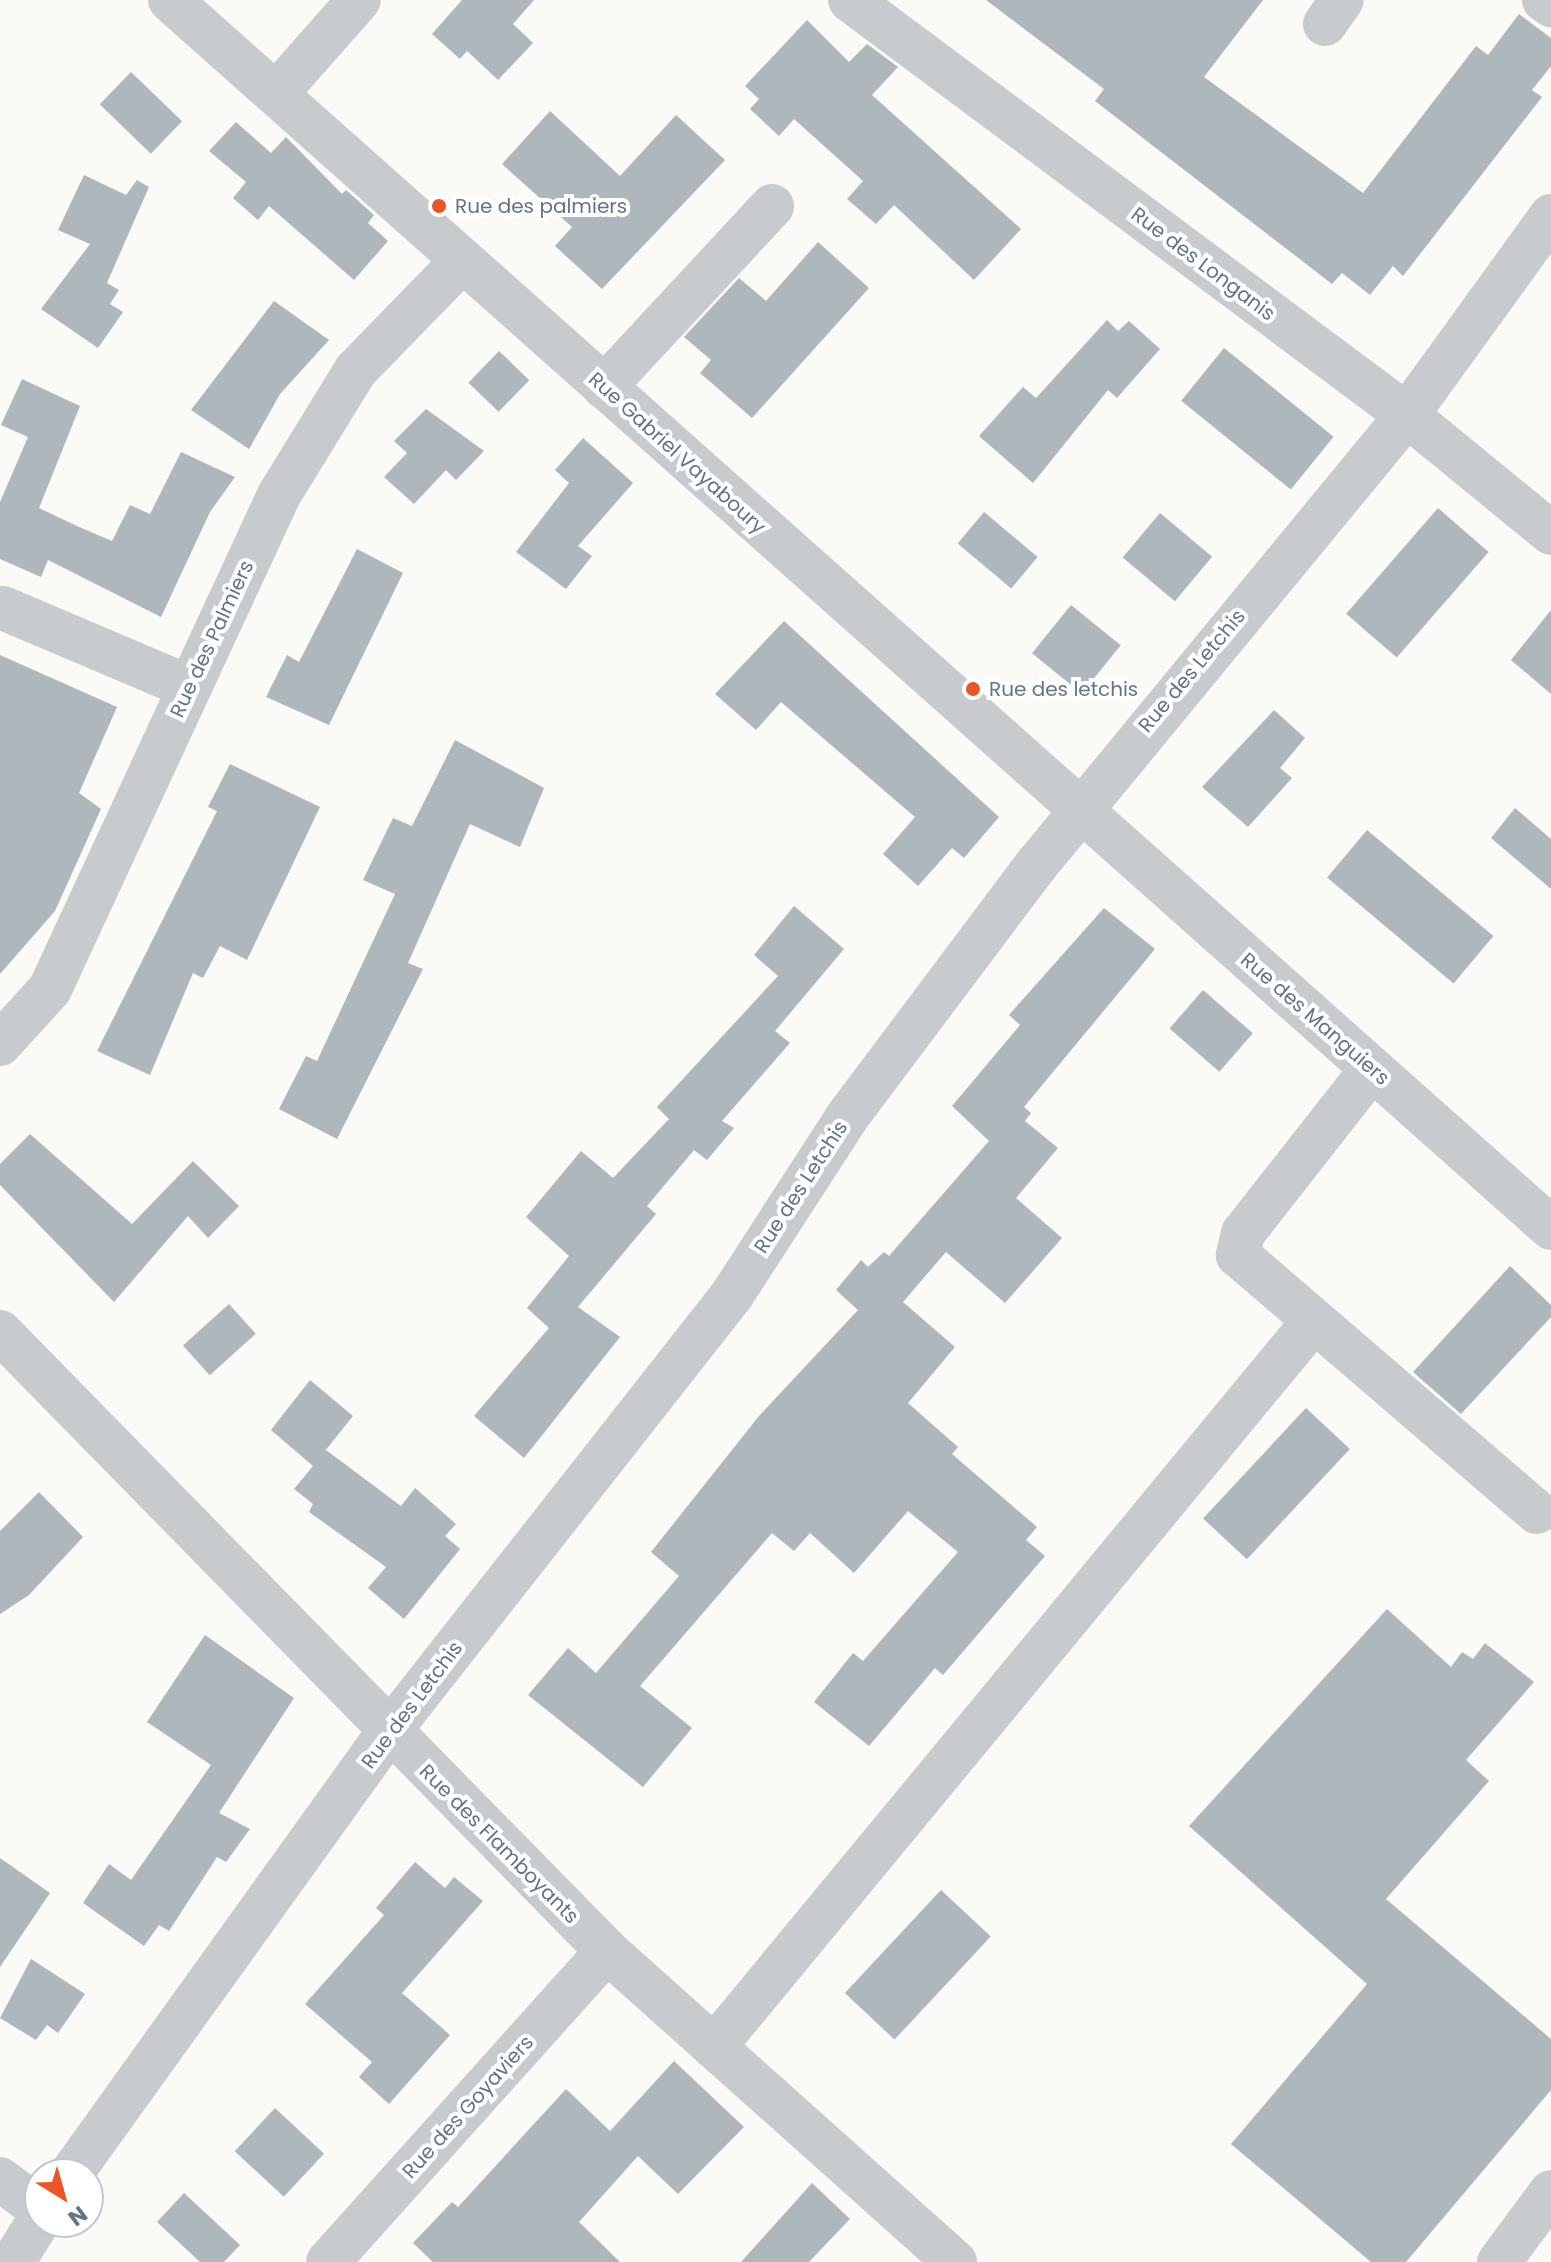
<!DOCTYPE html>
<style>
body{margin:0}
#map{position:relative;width:1551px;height:2262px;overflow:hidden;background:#fafaf7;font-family:Poppins,sans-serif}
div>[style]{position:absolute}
.building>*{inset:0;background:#adb7bc;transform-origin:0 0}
.minor>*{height:44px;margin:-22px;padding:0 22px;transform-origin:22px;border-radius:22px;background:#c7cbce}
.dots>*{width:22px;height:22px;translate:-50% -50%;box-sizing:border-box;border:4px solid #fff;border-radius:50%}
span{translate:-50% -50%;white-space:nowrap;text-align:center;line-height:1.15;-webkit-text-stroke:8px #fff;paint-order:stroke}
.poi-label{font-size:20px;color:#637583}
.left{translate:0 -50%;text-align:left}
.street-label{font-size:20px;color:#637583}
.north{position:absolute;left:24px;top:2158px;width:80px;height:80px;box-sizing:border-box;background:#fff;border:2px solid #c1c8cd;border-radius:50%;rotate:143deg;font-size:22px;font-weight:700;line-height:32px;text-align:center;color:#637583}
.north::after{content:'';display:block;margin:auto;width:28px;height:36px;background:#ea5627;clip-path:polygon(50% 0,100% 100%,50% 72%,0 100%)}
</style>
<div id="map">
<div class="building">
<i style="clip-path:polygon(462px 0,534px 0,513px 24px,533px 43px,498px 80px,467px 51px,460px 59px,432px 34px)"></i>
<i style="clip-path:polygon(986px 0,1263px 0,1204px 77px,1363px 193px,1476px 46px,1488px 55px,1519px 14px,1551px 38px,1551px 66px,1532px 90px,1542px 97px,1403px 276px,1393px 266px,1370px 295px,1342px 273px,1332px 284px,1095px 101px,1104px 89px)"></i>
<i style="clip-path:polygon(807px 20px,849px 62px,867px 44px,898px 67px,872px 95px,1021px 229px,974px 280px,894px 205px,876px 224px,847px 199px,863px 181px,794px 119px,779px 136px,750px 109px,759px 99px,745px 86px)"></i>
<i style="left:131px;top:72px;width:71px;height:45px;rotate:44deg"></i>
<i style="clip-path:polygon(550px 111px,620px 176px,676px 115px,725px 160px,602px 289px,555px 246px,572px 227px,502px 164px)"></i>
<i style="clip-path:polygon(236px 122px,271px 153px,286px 137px,342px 194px,346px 190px,374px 215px,368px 223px,388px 241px,354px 280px,269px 206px,258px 220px,233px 198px,246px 182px,209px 151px)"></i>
<i style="clip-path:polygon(84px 175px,126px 195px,137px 180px,149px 187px,107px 283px,119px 290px,110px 304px,123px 312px,98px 348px,41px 309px,90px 244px,58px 230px)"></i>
<i style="clip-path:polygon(818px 242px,869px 288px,752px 418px,700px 373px,711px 360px,684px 337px,739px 278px,766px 301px)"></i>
<i style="clip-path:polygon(274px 301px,329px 340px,280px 394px,249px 449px,191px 410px)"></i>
<i style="clip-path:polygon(1107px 320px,1118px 331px,1129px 321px,1160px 349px,1117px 398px,1108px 390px,1033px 483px,979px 436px,1023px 387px,1036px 398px)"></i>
<i style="left:1224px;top:348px;width:141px;height:68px;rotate:39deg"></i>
<i style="left:499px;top:351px;width:42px;height:44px;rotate:44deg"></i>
<i style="clip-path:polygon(22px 379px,80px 406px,39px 508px,77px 526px,112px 541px,130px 505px,150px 514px,181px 452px,235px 477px,210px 512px,161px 617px,48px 560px,41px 577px,0 559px,0 502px,28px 437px,1px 425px)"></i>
<i style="clip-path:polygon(426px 409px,484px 451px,456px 480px,446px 470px,414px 504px,384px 477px,407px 453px,394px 441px)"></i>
<i style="clip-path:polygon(583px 438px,633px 483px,578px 546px,592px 556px,566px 589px,516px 552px,569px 483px,555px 470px)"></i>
<i style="left:1438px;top:508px;width:67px;height:140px;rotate:41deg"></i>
<i style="left:984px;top:512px;width:70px;height:41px;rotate:40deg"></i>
<i style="left:1160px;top:513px;width:68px;height:58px;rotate:40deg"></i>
<i style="clip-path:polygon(357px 549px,403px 573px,329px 725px,266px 697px,287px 655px,299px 662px)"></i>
<i style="left:1071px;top:605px;width:64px;height:62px;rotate:39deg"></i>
<i style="clip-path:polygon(1551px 610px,1551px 694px,1511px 660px)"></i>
<i style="clip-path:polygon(784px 621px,999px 817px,964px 858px,952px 848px,918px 886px,883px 854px,915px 817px,781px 702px,756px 730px,715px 694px)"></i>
<i style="clip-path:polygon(0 655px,117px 707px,79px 793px,101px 809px,55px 911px,0 974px)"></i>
<i style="clip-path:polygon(1274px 710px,1305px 738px,1280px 768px,1292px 778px,1248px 827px,1202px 787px)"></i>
<i style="clip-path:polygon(455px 740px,544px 788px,520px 847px,470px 824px,408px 963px,423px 969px,337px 1139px,279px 1109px,306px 1056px,317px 1061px,395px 894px,363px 880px,393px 818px,412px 826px)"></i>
<i style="clip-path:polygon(230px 764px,320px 807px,247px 960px,220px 946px,203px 978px,193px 973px,150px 1075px,97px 1051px,217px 811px,208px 807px)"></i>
<i style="clip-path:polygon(1515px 808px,1551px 839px,1551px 889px,1491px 838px)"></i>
<i style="left:1367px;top:830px;width:165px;height:62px;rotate:40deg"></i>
<i style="clip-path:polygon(794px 906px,844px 949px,775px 1031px,790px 1043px,722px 1121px,734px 1128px,707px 1160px,694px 1150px,647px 1206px,656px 1214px,578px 1307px,620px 1337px,524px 1458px,474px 1416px,549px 1328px,527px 1308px,569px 1256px,526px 1217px,581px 1151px,613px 1178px,669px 1119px,657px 1107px,778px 976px,754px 955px)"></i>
<i style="clip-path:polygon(1104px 908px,1155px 949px,1024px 1107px,1031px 1113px,1025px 1121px,1058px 1148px,1016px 1198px,1062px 1238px,1005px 1303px,946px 1252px,903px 1302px,955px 1347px,908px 1403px,958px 1447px,952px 1454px,1037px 1527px,1026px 1540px,1045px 1556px,943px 1675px,935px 1668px,869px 1746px,814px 1702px,853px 1653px,863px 1661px,958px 1552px,908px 1511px,854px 1573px,810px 1533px,794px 1551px,772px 1533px,640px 1686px,692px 1728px,643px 1787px,528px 1695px,568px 1648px,596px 1673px,679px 1576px,651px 1552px,759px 1416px,858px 1310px,836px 1290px,861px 1260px,868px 1267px,884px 1252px,889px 1256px,989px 1141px,952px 1106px,1020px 1025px,1009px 1015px)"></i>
<i style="left:1203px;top:990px;width:66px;height:51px;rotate:41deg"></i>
<i style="clip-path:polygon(30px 1134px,132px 1224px,193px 1161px,239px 1206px,208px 1238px,188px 1216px,114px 1302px,0 1185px,0 1164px)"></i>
<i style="clip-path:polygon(1510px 1266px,1551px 1305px,1551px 1317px,1461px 1414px,1413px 1372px)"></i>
<i style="left:229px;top:1304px;width:40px;height:62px;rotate:48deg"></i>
<i style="clip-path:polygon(310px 1380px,353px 1416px,321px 1456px,326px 1450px,401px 1506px,415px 1488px,456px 1524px,445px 1536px,460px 1549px,404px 1619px,368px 1588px,386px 1567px,309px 1512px,313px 1504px,294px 1489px,313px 1466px,271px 1430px)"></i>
<i style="left:1306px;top:1408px;width:60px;height:151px;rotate:43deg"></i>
<i style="clip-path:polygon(39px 1492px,83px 1537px,29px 1595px,0 1614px,0 1531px)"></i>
<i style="clip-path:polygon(1387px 1609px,1451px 1667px,1462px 1652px,1473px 1659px,1485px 1643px,1534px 1682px,1466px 1760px,1489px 1781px,1386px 1899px,1551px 2039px,1551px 2090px,1406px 2262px,1371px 2262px,1231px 2144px,1367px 1984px,1189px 1826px)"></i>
<i style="clip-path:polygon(205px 1635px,294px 1698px,219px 1813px,250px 1829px,226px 1862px,217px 1857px,169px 1931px,159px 1925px,144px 1946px,83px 1903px,109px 1864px,131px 1880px,211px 1765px,147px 1722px)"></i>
<i style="clip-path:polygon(0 1858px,50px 1893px,0 1967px)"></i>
<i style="clip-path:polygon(415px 1862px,445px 1888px,454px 1877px,483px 1901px,402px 1993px,450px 2035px,389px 2104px,359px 2077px,372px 2062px,305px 2004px,384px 1915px,376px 1908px)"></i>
<i style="left:941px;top:1890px;width:68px;height:141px;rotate:43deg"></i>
<i style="clip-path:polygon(31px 1959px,85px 1994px,58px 2033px,47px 2025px,36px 2040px,0 2018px)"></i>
<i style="clip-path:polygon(674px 2061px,744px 2127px,678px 2194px,638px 2156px,579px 2222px,620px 2262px,433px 2262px,413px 2243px,452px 2202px,458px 2207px,566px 2089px,610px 2131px)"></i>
<i style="left:275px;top:2108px;width:67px;height:59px;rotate:43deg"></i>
<i style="clip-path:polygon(812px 2183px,850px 2219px,809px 2262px,741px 2262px)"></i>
<i style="clip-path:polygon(184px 2193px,240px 2245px,224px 2262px,200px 2262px,157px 2222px)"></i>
</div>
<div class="minor">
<i style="left:170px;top:0;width:1848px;rotate:41.64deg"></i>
<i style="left:850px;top:0;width:695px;rotate:36.69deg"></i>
<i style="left:1407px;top:415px;width:186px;rotate:39.3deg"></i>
<i style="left:1544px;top:0;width:9px;rotate:36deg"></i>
<i style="left:1325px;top:24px;width:29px;rotate:-55deg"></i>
<i style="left:276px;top:94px;width:125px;rotate:-48.6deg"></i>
<i style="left:604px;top:387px;width:247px;rotate:-47.1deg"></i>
<i style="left:3px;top:608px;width:202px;rotate:23deg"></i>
<i style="left:0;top:1044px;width:74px;rotate:-47.7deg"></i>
<i style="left:50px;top:989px;width:544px;rotate:-65.13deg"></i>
<i style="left:279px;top:495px;width:147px;rotate:-58.4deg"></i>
<i style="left:356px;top:370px;width:153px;rotate:-45.8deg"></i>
<i style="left:1371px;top:1070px;width:207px;rotate:128.1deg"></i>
<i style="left:1243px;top:1233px;width:23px;rotate:103deg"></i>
<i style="left:1238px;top:1255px;width:394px;rotate:40.7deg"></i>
<i style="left:0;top:1332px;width:867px;rotate:45.56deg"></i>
<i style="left:607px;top:1951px;width:467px;rotate:41.8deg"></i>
<i style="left:714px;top:2047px;width:940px;rotate:-50.44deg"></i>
<i style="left:71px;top:2174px;width:542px;rotate:-54.31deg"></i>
<i style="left:387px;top:1734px;width:558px;rotate:-51.84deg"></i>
<i style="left:732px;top:1295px;width:212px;rotate:-57.1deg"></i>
<i style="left:847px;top:1117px;width:318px;rotate:-53.1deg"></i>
<i style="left:1038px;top:863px;width:580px;rotate:-50.52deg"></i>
<i style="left:1407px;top:415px;width:246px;rotate:-54.1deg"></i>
<i style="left:0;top:2179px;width:50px;rotate:36.9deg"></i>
<i style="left:13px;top:2262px;width:51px;rotate:-57.9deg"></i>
<i style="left:328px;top:2262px;width:418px;rotate:-48.1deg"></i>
<i style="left:1499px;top:2262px;width:87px;rotate:-53.4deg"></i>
</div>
<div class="dots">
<i style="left:439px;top:206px;background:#ea5627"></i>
<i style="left:973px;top:689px;background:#ea5627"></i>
</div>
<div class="poi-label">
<span class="left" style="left:455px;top:206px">Rue des palmiers</span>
<span class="left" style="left:989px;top:689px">Rue des letchis</span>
</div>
<div class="street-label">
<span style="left:1203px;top:264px;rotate:37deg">Rue des Longanis</span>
<span style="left:677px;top:453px;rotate:42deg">Rue Gabriel Vayaboury</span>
<span style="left:212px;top:639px;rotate:-65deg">Rue des Palmiers</span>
<span style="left:1192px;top:671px;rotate:-50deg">Rue des Letchis</span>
<span style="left:1315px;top:1019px;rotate:41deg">Rue des Manguiers</span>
<span style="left:801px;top:1187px;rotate:-57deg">Rue des Letchis</span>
<span style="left:412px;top:1705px;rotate:-53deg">Rue des Letchis</span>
<span style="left:499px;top:1844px;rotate:45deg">Rue des Flamboyants</span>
<span style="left:468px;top:2107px;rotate:-48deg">Rue des Goyaviers</span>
</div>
<div class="north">N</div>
</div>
